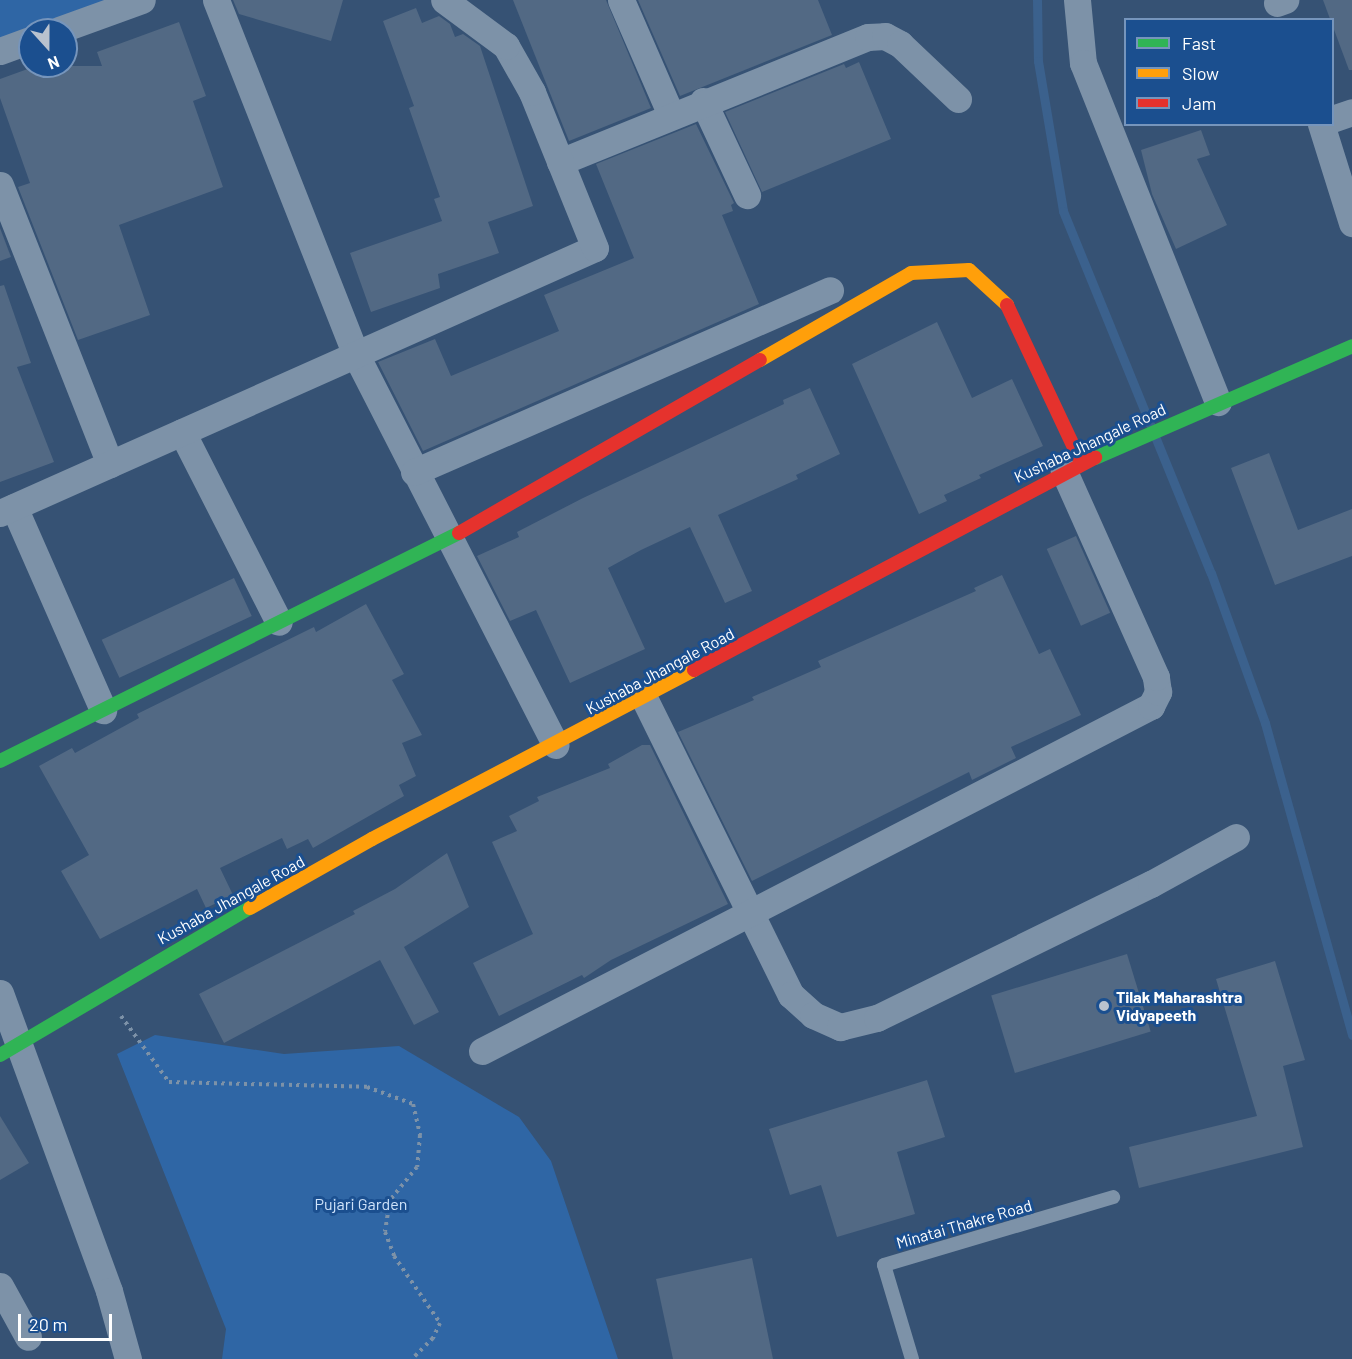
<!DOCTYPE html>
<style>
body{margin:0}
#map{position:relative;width:1352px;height:1359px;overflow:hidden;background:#365274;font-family:Barlow,sans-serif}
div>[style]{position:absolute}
.green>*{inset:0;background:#2f66a5}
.stream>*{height:9px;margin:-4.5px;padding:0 4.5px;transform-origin:4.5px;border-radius:4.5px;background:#3b618d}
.building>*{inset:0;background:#526984;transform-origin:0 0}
.path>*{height:4px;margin-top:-2px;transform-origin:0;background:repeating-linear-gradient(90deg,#7d92a8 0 3px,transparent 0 7.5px)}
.lane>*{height:14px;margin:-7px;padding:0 7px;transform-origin:7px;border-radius:7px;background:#7d92a8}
.street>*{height:27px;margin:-13.5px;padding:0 13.5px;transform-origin:13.5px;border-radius:13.5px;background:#7d92a8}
.fast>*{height:14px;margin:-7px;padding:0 7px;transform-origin:7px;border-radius:7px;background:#30b455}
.slow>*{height:14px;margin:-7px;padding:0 7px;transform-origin:7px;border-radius:7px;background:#ff9f0a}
.jam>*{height:14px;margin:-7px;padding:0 7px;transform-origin:7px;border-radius:7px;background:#e5322d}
.dots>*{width:16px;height:16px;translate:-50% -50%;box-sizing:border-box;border:3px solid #1b4f8f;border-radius:50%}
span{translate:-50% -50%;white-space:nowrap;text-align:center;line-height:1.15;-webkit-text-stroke:6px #1b4f8f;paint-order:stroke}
.street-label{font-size:16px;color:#fff}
.poi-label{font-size:16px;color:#fff;font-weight:700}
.left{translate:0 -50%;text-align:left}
.park-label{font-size:16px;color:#cfe3fa}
.legend{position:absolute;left:1124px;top:18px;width:210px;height:108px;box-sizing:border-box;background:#1b4f8f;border:2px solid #7695bc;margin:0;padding:8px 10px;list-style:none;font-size:18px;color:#fff}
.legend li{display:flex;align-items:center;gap:12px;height:30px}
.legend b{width:30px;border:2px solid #7695bc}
.north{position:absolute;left:18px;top:18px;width:60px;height:60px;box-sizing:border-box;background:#1b4f8f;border:2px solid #7695bc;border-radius:50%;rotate:159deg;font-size:16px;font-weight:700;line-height:24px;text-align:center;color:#fff}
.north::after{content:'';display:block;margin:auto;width:21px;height:27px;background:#b9c2ce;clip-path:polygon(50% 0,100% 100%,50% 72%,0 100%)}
.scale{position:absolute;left:18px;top:1314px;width:94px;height:27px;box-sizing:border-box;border:3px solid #fff;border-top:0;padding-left:8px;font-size:18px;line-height:21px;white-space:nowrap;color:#fff;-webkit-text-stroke:4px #1b4f8f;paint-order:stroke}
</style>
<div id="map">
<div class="green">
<i style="clip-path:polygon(0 0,116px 0,0 43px)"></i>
<i style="clip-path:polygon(155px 1035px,284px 1054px,399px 1046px,519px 1117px,551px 1161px,618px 1359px,222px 1359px,226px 1329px,117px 1054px)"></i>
</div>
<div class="stream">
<i style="left:1037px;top:0;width:61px;rotate:89.1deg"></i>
<i style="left:1038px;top:61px;width:152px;rotate:80.5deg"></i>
<i style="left:1063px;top:211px;width:391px;rotate:67.8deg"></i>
<i style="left:1211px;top:573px;width:159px;rotate:70.2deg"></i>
<i style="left:1265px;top:723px;width:324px;rotate:74.4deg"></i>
</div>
<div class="building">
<i style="clip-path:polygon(233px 0,343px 0,331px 41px,239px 14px)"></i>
<i style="clip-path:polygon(513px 0,606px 0,651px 108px,569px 141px)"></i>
<i style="clip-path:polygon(638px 0,818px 0,832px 35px,680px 96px)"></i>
<i style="clip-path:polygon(1323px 0,1352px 0,1352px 70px,1349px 70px)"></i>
<i style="clip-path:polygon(416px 8px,422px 23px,439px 16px,450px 24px,455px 37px,463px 34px,480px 46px,533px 206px,488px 222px,499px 253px,438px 274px,440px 288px,371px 312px,350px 253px,442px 221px,434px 199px,440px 197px,409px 108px,414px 106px,383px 21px)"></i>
<i style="clip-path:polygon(179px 22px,206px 96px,193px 101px,223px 187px,119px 225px,150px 315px,78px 340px,18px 187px,30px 183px,0 98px,0 79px,36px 66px,102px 66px,97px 52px)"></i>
<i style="clip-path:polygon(859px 62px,891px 139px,762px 192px,725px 112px,844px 64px,846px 68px)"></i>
<i style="clip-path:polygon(696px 124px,734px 203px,731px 205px,733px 211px,722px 215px,759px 304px,423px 451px,378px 362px,435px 339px,451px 376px,559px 331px,544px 295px,634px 258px,596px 164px)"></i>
<i style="clip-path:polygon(1201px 130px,1210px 155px,1197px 159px,1227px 225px,1176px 249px,1152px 194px,1141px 150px)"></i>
<i style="clip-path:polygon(0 228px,11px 257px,0 261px)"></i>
<i style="clip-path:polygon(4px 285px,31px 363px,17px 367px,54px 462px,0 482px,0 286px)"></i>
<i style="clip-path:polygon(937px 322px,972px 398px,1012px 379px,1043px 446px,979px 475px,981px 478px,944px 495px,947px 501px,919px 514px,852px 364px)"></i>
<i style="clip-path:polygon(810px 388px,840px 454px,796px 475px,798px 479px,718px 515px,752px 591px,725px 603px,690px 527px,641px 550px,608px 568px,645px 649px,570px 683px,536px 610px,510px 621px,477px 556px,519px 537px,517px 532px,583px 498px,784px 404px,783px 400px)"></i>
<i style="clip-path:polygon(1269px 453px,1298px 530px,1352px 509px,1352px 556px,1275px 585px,1231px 468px)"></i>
<i style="left:1076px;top:536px;width:84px;height:32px;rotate:66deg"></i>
<i style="clip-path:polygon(1002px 575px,1039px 654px,1050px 649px,1081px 715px,1011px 747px,1016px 758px,972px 780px,969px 772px,752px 881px,678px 732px,754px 700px,752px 697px,821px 667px,818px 661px,976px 591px,974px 588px)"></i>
<i style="left:234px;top:578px;width:42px;height:146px;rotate:65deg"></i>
<i style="clip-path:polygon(366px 604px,404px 674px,392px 680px,422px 735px,402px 743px,416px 776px,399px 785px,404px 796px,313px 848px,308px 839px,287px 849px,282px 838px,220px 868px,233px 895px,206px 908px,197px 889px,100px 939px,61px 871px,89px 855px,39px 766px,72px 748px,75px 753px,139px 718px,137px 714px,314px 627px,316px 632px)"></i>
<i style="clip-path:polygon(642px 745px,650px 745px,728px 904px,611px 960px,584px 978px,582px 975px,499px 1016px,473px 963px,533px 934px,492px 842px,517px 831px,509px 816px,539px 801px,537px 797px,610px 768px,608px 764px)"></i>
<i style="clip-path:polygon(447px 853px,469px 907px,404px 947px,439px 1012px,414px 1025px,380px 960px,224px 1043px,199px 994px,355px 914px,353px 911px,395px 889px)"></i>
<i style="left:1127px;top:954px;width:81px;height:142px;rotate:73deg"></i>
<i style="clip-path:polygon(1275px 961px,1305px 1060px,1283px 1066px,1303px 1147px,1139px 1188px,1129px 1147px,1257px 1116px,1216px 979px)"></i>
<i style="clip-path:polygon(927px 1080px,945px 1137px,897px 1152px,915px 1214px,837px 1237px,821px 1185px,790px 1195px,769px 1129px)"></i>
<i style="clip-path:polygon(0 1116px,29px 1163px,0 1180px)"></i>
<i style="clip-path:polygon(752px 1258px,773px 1359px,673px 1359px,656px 1279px)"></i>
</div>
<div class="path">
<i style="left:121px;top:1016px;width:82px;rotate:54deg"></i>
<i style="left:169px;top:1082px;width:198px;rotate:1.4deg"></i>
<i style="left:367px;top:1087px;width:49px;rotate:20.3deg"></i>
<i style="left:413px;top:1104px;width:32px;rotate:77deg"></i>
<i style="left:420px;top:1135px;width:32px;rotate:95deg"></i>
<i style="left:417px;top:1167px;width:43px;rotate:129.3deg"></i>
<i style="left:390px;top:1200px;width:32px;rotate:99deg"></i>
<i style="left:385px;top:1232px;width:26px;rotate:69deg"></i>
<i style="left:394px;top:1256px;width:81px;rotate:55.5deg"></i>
<i style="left:440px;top:1323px;width:17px;rotate:115deg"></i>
<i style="left:433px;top:1338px;width:30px;rotate:135deg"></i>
</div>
<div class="lane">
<i style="left:912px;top:1359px;width:98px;rotate:-106.6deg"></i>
<i style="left:884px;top:1265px;width:239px;rotate:-16.5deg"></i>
</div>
<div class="street">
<i style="left:216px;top:0;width:382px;rotate:68.5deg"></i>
<i style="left:356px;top:355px;width:438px;rotate:62.9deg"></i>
<i style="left:621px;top:0;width:125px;rotate:66.5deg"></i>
<i style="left:1077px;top:0;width:63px;rotate:84.6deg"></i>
<i style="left:1083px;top:63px;width:365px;rotate:68.3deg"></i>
<i style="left:1277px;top:3px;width:9px;rotate:-21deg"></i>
<i style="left:59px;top:30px;width:88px;rotate:-19.9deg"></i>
<i style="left:0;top:51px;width:32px;rotate:-20deg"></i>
<i style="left:703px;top:101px;width:104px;rotate:64.9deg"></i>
<i style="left:1332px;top:119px;width:21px;rotate:-19deg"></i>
<i style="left:1321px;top:124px;width:104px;rotate:72.6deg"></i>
<i style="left:560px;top:162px;width:332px;rotate:-22.1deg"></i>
<i style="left:868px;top:37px;width:17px;rotate:-3deg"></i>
<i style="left:885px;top:36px;width:17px;rotate:28deg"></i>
<i style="left:900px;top:44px;width:80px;rotate:43.5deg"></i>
<i style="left:0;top:185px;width:300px;rotate:68.5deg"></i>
<i style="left:182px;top:432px;width:213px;rotate:63deg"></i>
<i style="left:414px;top:472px;width:454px;rotate:-23.6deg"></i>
<i style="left:14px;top:507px;width:222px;rotate:66.3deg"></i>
<i style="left:0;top:513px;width:651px;rotate:-24.01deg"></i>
<i style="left:595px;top:248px;width:168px;rotate:-112deg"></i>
<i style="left:532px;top:92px;width:53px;rotate:-119.5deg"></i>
<i style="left:506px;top:46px;width:77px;rotate:-143.4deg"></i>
<i style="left:644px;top:698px;width:331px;rotate:63.7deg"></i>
<i style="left:791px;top:995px;width:30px;rotate:42deg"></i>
<i style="left:813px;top:1015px;width:30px;rotate:24deg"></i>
<i style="left:840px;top:1027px;width:38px;rotate:-14deg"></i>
<i style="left:877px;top:1018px;width:305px;rotate:-26.1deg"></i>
<i style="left:1151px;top:884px;width:97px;rotate:-28.9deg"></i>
<i style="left:0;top:993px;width:317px;rotate:69.9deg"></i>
<i style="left:109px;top:1291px;width:71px;rotate:74.4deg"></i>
<i style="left:482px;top:1051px;width:753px;rotate:-27.28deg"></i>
<i style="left:1151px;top:706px;width:16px;rotate:-63deg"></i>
<i style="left:1158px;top:692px;width:15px;rotate:-98deg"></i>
<i style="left:1156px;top:677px;width:226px;rotate:-114.1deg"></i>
<i style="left:0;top:1286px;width:58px;rotate:61.2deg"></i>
</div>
<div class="fast">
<i style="left:1095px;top:458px;width:280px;rotate:-23.5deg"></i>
<i style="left:0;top:761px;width:513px;rotate:-26.42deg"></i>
<i style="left:0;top:1055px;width:290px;rotate:-30.5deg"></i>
</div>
<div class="slow">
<i style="left:760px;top:360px;width:174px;rotate:-29.9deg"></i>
<i style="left:911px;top:273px;width:58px;rotate:-3deg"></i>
<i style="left:969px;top:270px;width:52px;rotate:42.6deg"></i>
<i style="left:250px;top:908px;width:140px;rotate:-29.5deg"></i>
<i style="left:372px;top:839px;width:364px;rotate:-27.7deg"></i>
</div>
<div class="jam">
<i style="left:1007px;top:305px;width:174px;rotate:64.8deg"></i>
<i style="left:459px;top:533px;width:347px;rotate:-29.9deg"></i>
<i style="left:694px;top:670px;width:454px;rotate:-27.9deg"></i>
</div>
<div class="dots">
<i style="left:1104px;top:1006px;background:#b9c2ce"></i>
</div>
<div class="street-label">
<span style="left:1090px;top:443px;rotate:-25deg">Kushaba Jhangale Road</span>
<span style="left:660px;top:671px;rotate:-28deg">Kushaba Jhangale Road</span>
<span style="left:231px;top:900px;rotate:-29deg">Kushaba Jhangale Road</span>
<span style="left:964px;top:1224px;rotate:-16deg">Minatai Thakre Road</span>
</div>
<div class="poi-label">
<span class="left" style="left:1116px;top:1006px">Tilak Maharashtra<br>Vidyapeeth</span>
</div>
<div class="park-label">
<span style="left:361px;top:1204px">Pujari Garden</span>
</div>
<ul class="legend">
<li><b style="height:8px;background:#30b455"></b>Fast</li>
<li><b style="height:8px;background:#ff9f0a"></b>Slow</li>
<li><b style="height:8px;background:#e5322d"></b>Jam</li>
</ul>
<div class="north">N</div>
<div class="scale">20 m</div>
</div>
